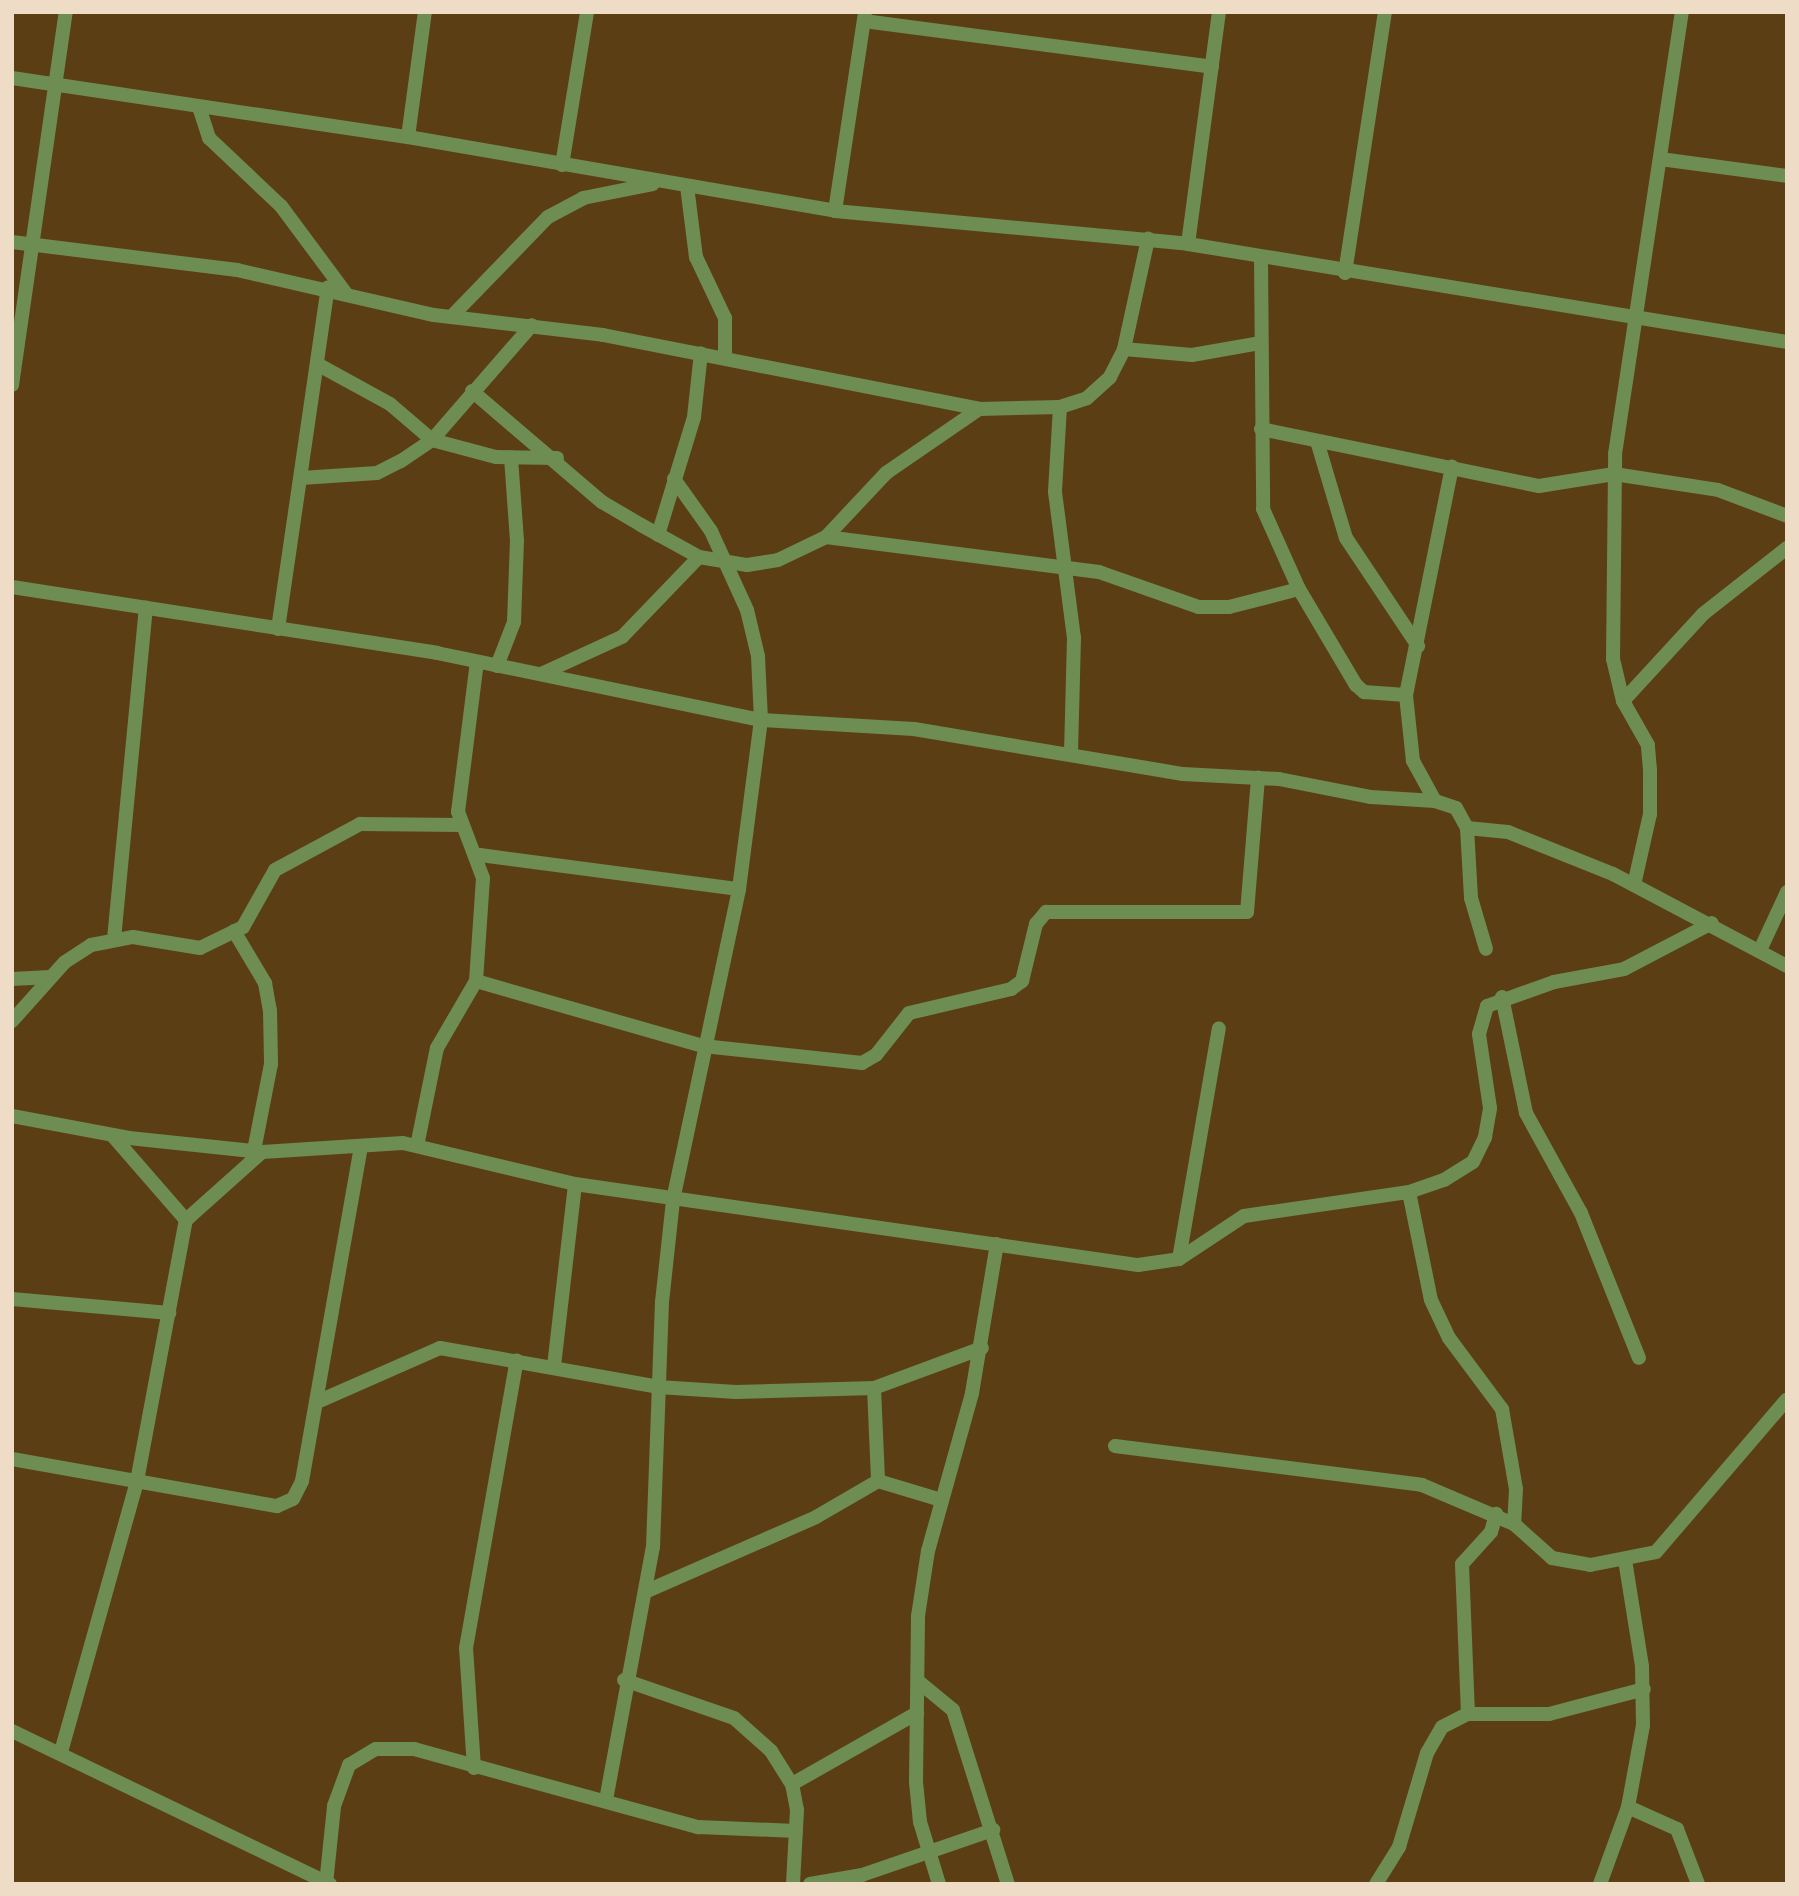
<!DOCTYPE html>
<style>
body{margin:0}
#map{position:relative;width:1799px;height:1896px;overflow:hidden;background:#5b3e14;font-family:Signika,sans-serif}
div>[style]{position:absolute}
.street>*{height:14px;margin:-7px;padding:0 7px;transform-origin:7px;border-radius:7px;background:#6d8d53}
span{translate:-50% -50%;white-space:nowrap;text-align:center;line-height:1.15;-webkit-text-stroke:6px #5b3e14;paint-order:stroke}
.frame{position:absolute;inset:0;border:14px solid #eedcc6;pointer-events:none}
</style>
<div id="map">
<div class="street">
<i style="left:864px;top:21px;width:351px;rotate:7.5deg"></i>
<i style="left:12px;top:78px;width:400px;rotate:8.5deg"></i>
<i style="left:408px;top:137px;width:433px;rotate:9.8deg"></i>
<i style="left:835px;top:211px;width:355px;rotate:5.3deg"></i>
<i style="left:1188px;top:244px;width:607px;rotate:9.29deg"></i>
<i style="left:199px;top:107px;width:33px;rotate:72deg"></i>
<i style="left:209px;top:138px;width:99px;rotate:43.4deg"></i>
<i style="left:281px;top:206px;width:111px;rotate:53.4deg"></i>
<i style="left:408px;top:137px;width:126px;rotate:-82.3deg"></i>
<i style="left:1660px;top:159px;width:128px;rotate:7.6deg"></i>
<i style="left:562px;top:165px;width:155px;rotate:-80.7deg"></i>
<i style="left:687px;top:186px;width:72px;rotate:82.8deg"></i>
<i style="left:696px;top:257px;width:68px;rotate:64.6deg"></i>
<i style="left:725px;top:318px;width:39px;rotate:90deg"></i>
<i style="left:835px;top:211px;width:201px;rotate:-81.4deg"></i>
<i style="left:12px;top:242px;width:227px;rotate:7.1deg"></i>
<i style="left:237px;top:270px;width:202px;rotate:12.9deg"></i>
<i style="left:434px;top:315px;width:170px;rotate:6.7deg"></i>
<i style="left:603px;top:335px;width:383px;rotate:11.1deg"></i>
<i style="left:1188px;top:244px;width:234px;rotate:-82.4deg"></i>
<i style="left:1261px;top:257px;width:252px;rotate:89.5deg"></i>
<i style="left:1263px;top:509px;width:88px;rotate:65.8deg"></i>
<i style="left:1299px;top:589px;width:112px;rotate:59.3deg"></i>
<i style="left:1356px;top:685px;width:11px;rotate:41deg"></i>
<i style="left:1364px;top:692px;width:42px;rotate:4.1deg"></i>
<i style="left:1345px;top:273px;width:264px;rotate:-81.3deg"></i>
<i style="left:451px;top:317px;width:139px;rotate:-45.9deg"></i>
<i style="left:548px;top:217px;width:40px;rotate:-28deg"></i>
<i style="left:583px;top:198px;width:71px;rotate:-11.3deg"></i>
<i style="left:1124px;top:349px;width:68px;rotate:5deg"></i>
<i style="left:1192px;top:355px;width:70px;rotate:-9.9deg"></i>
<i style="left:317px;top:364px;width:83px;rotate:28.7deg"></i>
<i style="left:390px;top:404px;width:55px;rotate:40.6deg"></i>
<i style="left:432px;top:440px;width:66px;rotate:14.9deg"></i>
<i style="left:496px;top:457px;width:61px;rotate:0.9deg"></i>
<i style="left:12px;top:385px;width:377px;rotate:-81.8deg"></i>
<i style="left:472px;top:391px;width:171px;rotate:40.5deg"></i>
<i style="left:602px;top:502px;width:45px;rotate:30.5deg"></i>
<i style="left:641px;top:525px;width:66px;rotate:28.9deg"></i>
<i style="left:699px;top:557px;width:49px;rotate:9.5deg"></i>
<i style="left:747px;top:565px;width:31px;rotate:-9deg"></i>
<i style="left:778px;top:560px;width:53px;rotate:-25.6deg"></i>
<i style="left:826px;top:537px;width:88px;rotate:-46.8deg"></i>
<i style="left:886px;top:473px;width:113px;rotate:-34.5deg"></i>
<i style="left:979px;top:409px;width:81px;rotate:-1.4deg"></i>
<i style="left:1060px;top:407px;width:28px;rotate:-18deg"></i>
<i style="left:1087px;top:398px;width:31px;rotate:-42deg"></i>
<i style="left:1110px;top:377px;width:31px;rotate:-63deg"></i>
<i style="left:1124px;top:349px;width:113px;rotate:-77.7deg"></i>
<i style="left:1060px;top:407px;width:85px;rotate:93.4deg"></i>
<i style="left:1055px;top:492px;width:147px;rotate:82.6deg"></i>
<i style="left:1074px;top:638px;width:114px;rotate:91.5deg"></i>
<i style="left:1261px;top:429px;width:284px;rotate:11.6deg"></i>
<i style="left:1539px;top:486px;width:76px;rotate:-9.1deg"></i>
<i style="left:1614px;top:474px;width:105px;rotate:8.7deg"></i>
<i style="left:1718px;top:490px;width:74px;rotate:20.6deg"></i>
<i style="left:1317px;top:441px;width:101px;rotate:73.4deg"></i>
<i style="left:1346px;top:538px;width:130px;rotate:56.3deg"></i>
<i style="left:301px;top:478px;width:76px;rotate:-3.8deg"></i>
<i style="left:377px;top:473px;width:27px;rotate:-27deg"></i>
<i style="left:401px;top:461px;width:37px;rotate:-34deg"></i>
<i style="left:432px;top:440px;width:152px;rotate:-49deg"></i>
<i style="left:658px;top:535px;width:123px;rotate:-73deg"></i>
<i style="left:694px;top:417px;width:64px;rotate:-83.8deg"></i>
<i style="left:826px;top:537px;width:275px;rotate:7.3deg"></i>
<i style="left:1099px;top:572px;width:106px;rotate:19.3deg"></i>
<i style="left:1199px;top:607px;width:30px"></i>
<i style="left:1229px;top:607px;width:72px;rotate:-14.4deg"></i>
<i style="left:12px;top:587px;width:430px;rotate:8.8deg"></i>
<i style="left:437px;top:653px;width:331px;rotate:11.7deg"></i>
<i style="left:761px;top:720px;width:153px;rotate:3.4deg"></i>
<i style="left:914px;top:729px;width:273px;rotate:9.5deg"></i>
<i style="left:1183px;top:774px;width:96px;rotate:3deg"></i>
<i style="left:1279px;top:779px;width:94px;rotate:11.1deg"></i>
<i style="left:1371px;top:797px;width:64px;rotate:3.6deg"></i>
<i style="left:1435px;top:801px;width:22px;rotate:18deg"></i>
<i style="left:1456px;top:808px;width:23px;rotate:61deg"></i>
<i style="left:1467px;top:828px;width:70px;rotate:86.7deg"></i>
<i style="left:1471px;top:898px;width:53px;rotate:73.6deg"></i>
<i style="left:278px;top:629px;width:345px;rotate:-81.7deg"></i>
<i style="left:497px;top:666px;width:47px;rotate:-68.9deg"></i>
<i style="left:514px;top:622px;width:81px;rotate:-87.9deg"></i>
<i style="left:517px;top:541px;width:84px;rotate:-94.1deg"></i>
<i style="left:541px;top:674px;width:89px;rotate:-24.6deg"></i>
<i style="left:622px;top:637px;width:111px;rotate:-46.1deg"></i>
<i style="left:1623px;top:701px;width:118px;rotate:-47.4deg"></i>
<i style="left:1703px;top:614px;width:107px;rotate:-38.2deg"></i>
<i style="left:1435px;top:801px;width:46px;rotate:-118.8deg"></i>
<i style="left:1413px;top:761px;width:66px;rotate:-96.1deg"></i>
<i style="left:1406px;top:695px;width:233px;rotate:-78.6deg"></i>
<i style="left:1467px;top:828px;width:41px;rotate:5.6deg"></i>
<i style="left:1508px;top:832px;width:113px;rotate:21.8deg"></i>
<i style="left:1613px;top:874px;width:197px;rotate:27.9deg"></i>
<i style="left:480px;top:855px;width:261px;rotate:7.5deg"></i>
<i style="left:1634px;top:885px;width:73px;rotate:-77.3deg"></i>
<i style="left:1650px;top:814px;width:44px;rotate:-90deg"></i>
<i style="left:1650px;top:770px;width:25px;rotate:-95deg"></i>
<i style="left:1648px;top:745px;width:51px;rotate:-119.6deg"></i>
<i style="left:1623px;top:701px;width:43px;rotate:-103.4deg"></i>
<i style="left:1613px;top:659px;width:205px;rotate:-89.4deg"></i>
<i style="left:1615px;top:454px;width:447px;rotate:-81.4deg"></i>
<i style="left:234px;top:931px;width:61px;rotate:59.2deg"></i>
<i style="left:265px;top:983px;width:27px;rotate:80deg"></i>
<i style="left:270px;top:1010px;width:54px;rotate:88.9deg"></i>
<i style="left:271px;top:1064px;width:89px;rotate:101.1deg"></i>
<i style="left:114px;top:939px;width:333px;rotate:-84.5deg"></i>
<i style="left:1761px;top:948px;width:62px;rotate:-65.1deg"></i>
<i style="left:12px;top:979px;width:38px;rotate:-3deg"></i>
<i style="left:476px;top:981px;width:236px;rotate:16deg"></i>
<i style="left:703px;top:1046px;width:160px;rotate:6.1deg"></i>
<i style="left:862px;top:1063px;width:16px;rotate:-30deg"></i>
<i style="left:876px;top:1055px;width:53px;rotate:-51.8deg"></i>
<i style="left:909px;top:1013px;width:105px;rotate:-13.2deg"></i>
<i style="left:1011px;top:989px;width:14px;rotate:-36deg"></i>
<i style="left:1022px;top:981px;width:59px;rotate:-76.2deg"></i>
<i style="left:1036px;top:924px;width:16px;rotate:-50deg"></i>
<i style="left:1046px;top:912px;width:201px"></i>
<i style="left:1247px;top:912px;width:135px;rotate:-85.3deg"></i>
<i style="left:1502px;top:997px;width:118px;rotate:78.3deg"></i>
<i style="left:1526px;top:1113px;width:114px;rotate:61.2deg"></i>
<i style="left:1581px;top:1213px;width:156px;rotate:68.2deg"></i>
<i style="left:12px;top:1021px;width:79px;rotate:-48.1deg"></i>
<i style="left:65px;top:962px;width:31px;rotate:-33deg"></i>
<i style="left:91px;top:945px;width:43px;rotate:-10.8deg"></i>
<i style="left:133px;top:937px;width:68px;rotate:9.3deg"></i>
<i style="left:200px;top:948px;width:48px;rotate:-26deg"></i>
<i style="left:243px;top:927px;width:65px;rotate:-60.7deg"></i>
<i style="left:275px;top:870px;width:97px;rotate:-28.4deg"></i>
<i style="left:360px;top:824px;width:102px;rotate:0.6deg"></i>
<i style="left:12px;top:1116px;width:119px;rotate:10.6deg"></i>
<i style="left:129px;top:1138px;width:134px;rotate:6deg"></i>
<i style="left:262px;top:1152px;width:141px;rotate:-3.7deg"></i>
<i style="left:403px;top:1143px;width:177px;rotate:13.4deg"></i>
<i style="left:575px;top:1184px;width:569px;rotate:8.19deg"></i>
<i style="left:1138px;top:1265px;width:41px;rotate:-8.3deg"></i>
<i style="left:1179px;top:1259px;width:78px;rotate:-33.5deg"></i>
<i style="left:1244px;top:1216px;width:167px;rotate:-8.3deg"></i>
<i style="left:1409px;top:1192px;width:37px;rotate:-19deg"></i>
<i style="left:1444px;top:1180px;width:34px;rotate:-32deg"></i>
<i style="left:1473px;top:1162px;width:28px;rotate:-64deg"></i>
<i style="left:1485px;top:1137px;width:29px;rotate:-80deg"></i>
<i style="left:1490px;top:1108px;width:75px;rotate:-98.5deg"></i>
<i style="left:1479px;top:1034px;width:29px;rotate:-74deg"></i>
<i style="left:1487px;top:1006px;width:71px;rotate:-19.7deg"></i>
<i style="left:1554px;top:982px;width:71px;rotate:-10.5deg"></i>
<i style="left:1624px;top:969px;width:99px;rotate:-27.6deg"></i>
<i style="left:112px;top:1135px;width:113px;rotate:49deg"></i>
<i style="left:417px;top:1146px;width:100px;rotate:-78.5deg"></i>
<i style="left:437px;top:1048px;width:78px;rotate:-59.8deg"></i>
<i style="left:476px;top:981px;width:103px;rotate:-86.1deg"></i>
<i style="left:483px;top:878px;width:71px;rotate:-110.7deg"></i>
<i style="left:458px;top:812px;width:151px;rotate:-82.8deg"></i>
<i style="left:1409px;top:1192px;width:110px;rotate:78.5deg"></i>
<i style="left:1431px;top:1300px;width:42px;rotate:64.7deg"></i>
<i style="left:1449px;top:1338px;width:89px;rotate:53.3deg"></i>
<i style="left:1502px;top:1409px;width:81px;rotate:80.1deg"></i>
<i style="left:1516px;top:1489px;width:35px;rotate:93deg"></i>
<i style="left:1179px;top:1259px;width:234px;rotate:-80.2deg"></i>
<i style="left:12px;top:1299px;width:158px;rotate:5.1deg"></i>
<i style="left:554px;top:1366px;width:183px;rotate:-83.4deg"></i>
<i style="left:874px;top:1388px;width:93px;rotate:87.5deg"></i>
<i style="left:317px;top:1402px;width:134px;rotate:-23.7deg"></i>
<i style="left:440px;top:1348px;width:221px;rotate:10.1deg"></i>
<i style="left:658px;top:1387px;width:78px;rotate:3.7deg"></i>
<i style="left:736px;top:1392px;width:138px;rotate:-1.7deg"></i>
<i style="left:874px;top:1388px;width:115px;rotate:-20.3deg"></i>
<i style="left:1115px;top:1446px;width:309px;rotate:7.2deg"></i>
<i style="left:1422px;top:1485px;width:100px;rotate:23deg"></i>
<i style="left:1514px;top:1524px;width:51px;rotate:41.8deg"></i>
<i style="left:1552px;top:1558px;width:39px;rotate:10deg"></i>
<i style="left:1590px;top:1565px;width:67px;rotate:-11.1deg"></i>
<i style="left:1656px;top:1552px;width:201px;rotate:-49.4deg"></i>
<i style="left:12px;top:1459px;width:269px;rotate:10.1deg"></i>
<i style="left:277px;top:1506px;width:17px;rotate:-24deg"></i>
<i style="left:293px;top:1499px;width:20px;rotate:-63deg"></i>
<i style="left:302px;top:1481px;width:340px;rotate:-80deg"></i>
<i style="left:647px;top:1591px;width:184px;rotate:-23.6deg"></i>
<i style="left:816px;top:1517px;width:72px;rotate:-30.1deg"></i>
<i style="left:878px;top:1481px;width:66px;rotate:16.8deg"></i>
<i style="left:624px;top:1680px;width:116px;rotate:19.1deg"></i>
<i style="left:734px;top:1718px;width:50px;rotate:41.7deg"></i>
<i style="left:771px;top:1751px;width:39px;rotate:58deg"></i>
<i style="left:792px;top:1784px;width:26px;rotate:79deg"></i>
<i style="left:797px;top:1810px;width:74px;rotate:93.1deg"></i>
<i style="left:919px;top:1682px;width:44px;rotate:39.5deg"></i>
<i style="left:953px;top:1710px;width:182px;rotate:72.5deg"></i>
<i style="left:1468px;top:1714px;width:150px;rotate:-92.3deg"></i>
<i style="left:1462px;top:1564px;width:43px;rotate:-47.8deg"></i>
<i style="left:1491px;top:1532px;width:19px;rotate:-74deg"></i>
<i style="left:12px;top:1731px;width:353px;rotate:25.7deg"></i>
<i style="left:61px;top:1752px;width:281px;rotate:-74.3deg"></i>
<i style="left:137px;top:1481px;width:266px;rotate:-79.4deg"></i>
<i style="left:186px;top:1220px;width:102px;rotate:-41.8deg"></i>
<i style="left:474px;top:1768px;width:120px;rotate:-93.8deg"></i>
<i style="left:466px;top:1648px;width:292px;rotate:-80deg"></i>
<i style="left:792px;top:1784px;width:144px;rotate:-29.6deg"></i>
<i style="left:606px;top:1800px;width:257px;rotate:-79.5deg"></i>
<i style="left:653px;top:1547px;width:245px;rotate:-87.9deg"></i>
<i style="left:662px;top:1302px;width:103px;rotate:-83.8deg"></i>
<i style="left:673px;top:1200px;width:318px;rotate:-78deg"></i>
<i style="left:739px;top:889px;width:170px;rotate:-82.6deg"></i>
<i style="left:761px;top:720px;width:64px;rotate:-92.7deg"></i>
<i style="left:758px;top:656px;width:47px;rotate:-103.4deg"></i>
<i style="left:747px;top:610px;width:87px;rotate:-114.5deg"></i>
<i style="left:711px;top:531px;width:64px;rotate:-125.4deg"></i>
<i style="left:1628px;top:1807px;width:54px;rotate:24.2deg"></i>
<i style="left:1677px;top:1829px;width:59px;rotate:69.1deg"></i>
<i style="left:326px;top:1884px;width:78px;rotate:-84.1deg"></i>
<i style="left:334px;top:1806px;width:44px;rotate:-69.9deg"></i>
<i style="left:349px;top:1765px;width:31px;rotate:-31deg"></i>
<i style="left:376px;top:1749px;width:38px"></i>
<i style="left:414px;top:1749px;width:295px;rotate:15.4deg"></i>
<i style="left:698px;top:1827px;width:98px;rotate:2.3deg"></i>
<i style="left:810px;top:1884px;width:53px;rotate:-9.8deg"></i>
<i style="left:862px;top:1875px;width:139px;rotate:-19deg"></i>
<i style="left:939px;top:1884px;width:65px;rotate:-107deg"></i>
<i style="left:920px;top:1822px;width:40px;rotate:-95.7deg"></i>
<i style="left:916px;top:1782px;width:166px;rotate:-89.3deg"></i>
<i style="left:918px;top:1616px;width:66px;rotate:-81.3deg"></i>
<i style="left:928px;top:1551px;width:164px;rotate:-74.4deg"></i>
<i style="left:972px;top:1393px;width:151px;rotate:-80.5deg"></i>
<i style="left:1376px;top:1884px;width:44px;rotate:-58.1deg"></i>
<i style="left:1399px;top:1847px;width:98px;rotate:-73.4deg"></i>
<i style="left:1427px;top:1753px;width:30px;rotate:-60deg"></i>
<i style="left:1442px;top:1727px;width:29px;rotate:-27deg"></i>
<i style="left:1468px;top:1714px;width:81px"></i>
<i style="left:1549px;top:1714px;width:98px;rotate:-14.7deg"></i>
<i style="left:1600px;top:1884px;width:82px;rotate:-70deg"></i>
<i style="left:1628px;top:1807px;width:83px;rotate:-79.6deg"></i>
<i style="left:1643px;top:1725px;width:59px;rotate:-91deg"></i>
<i style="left:1642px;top:1666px;width:107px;rotate:-99.1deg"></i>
</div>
<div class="frame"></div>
</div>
